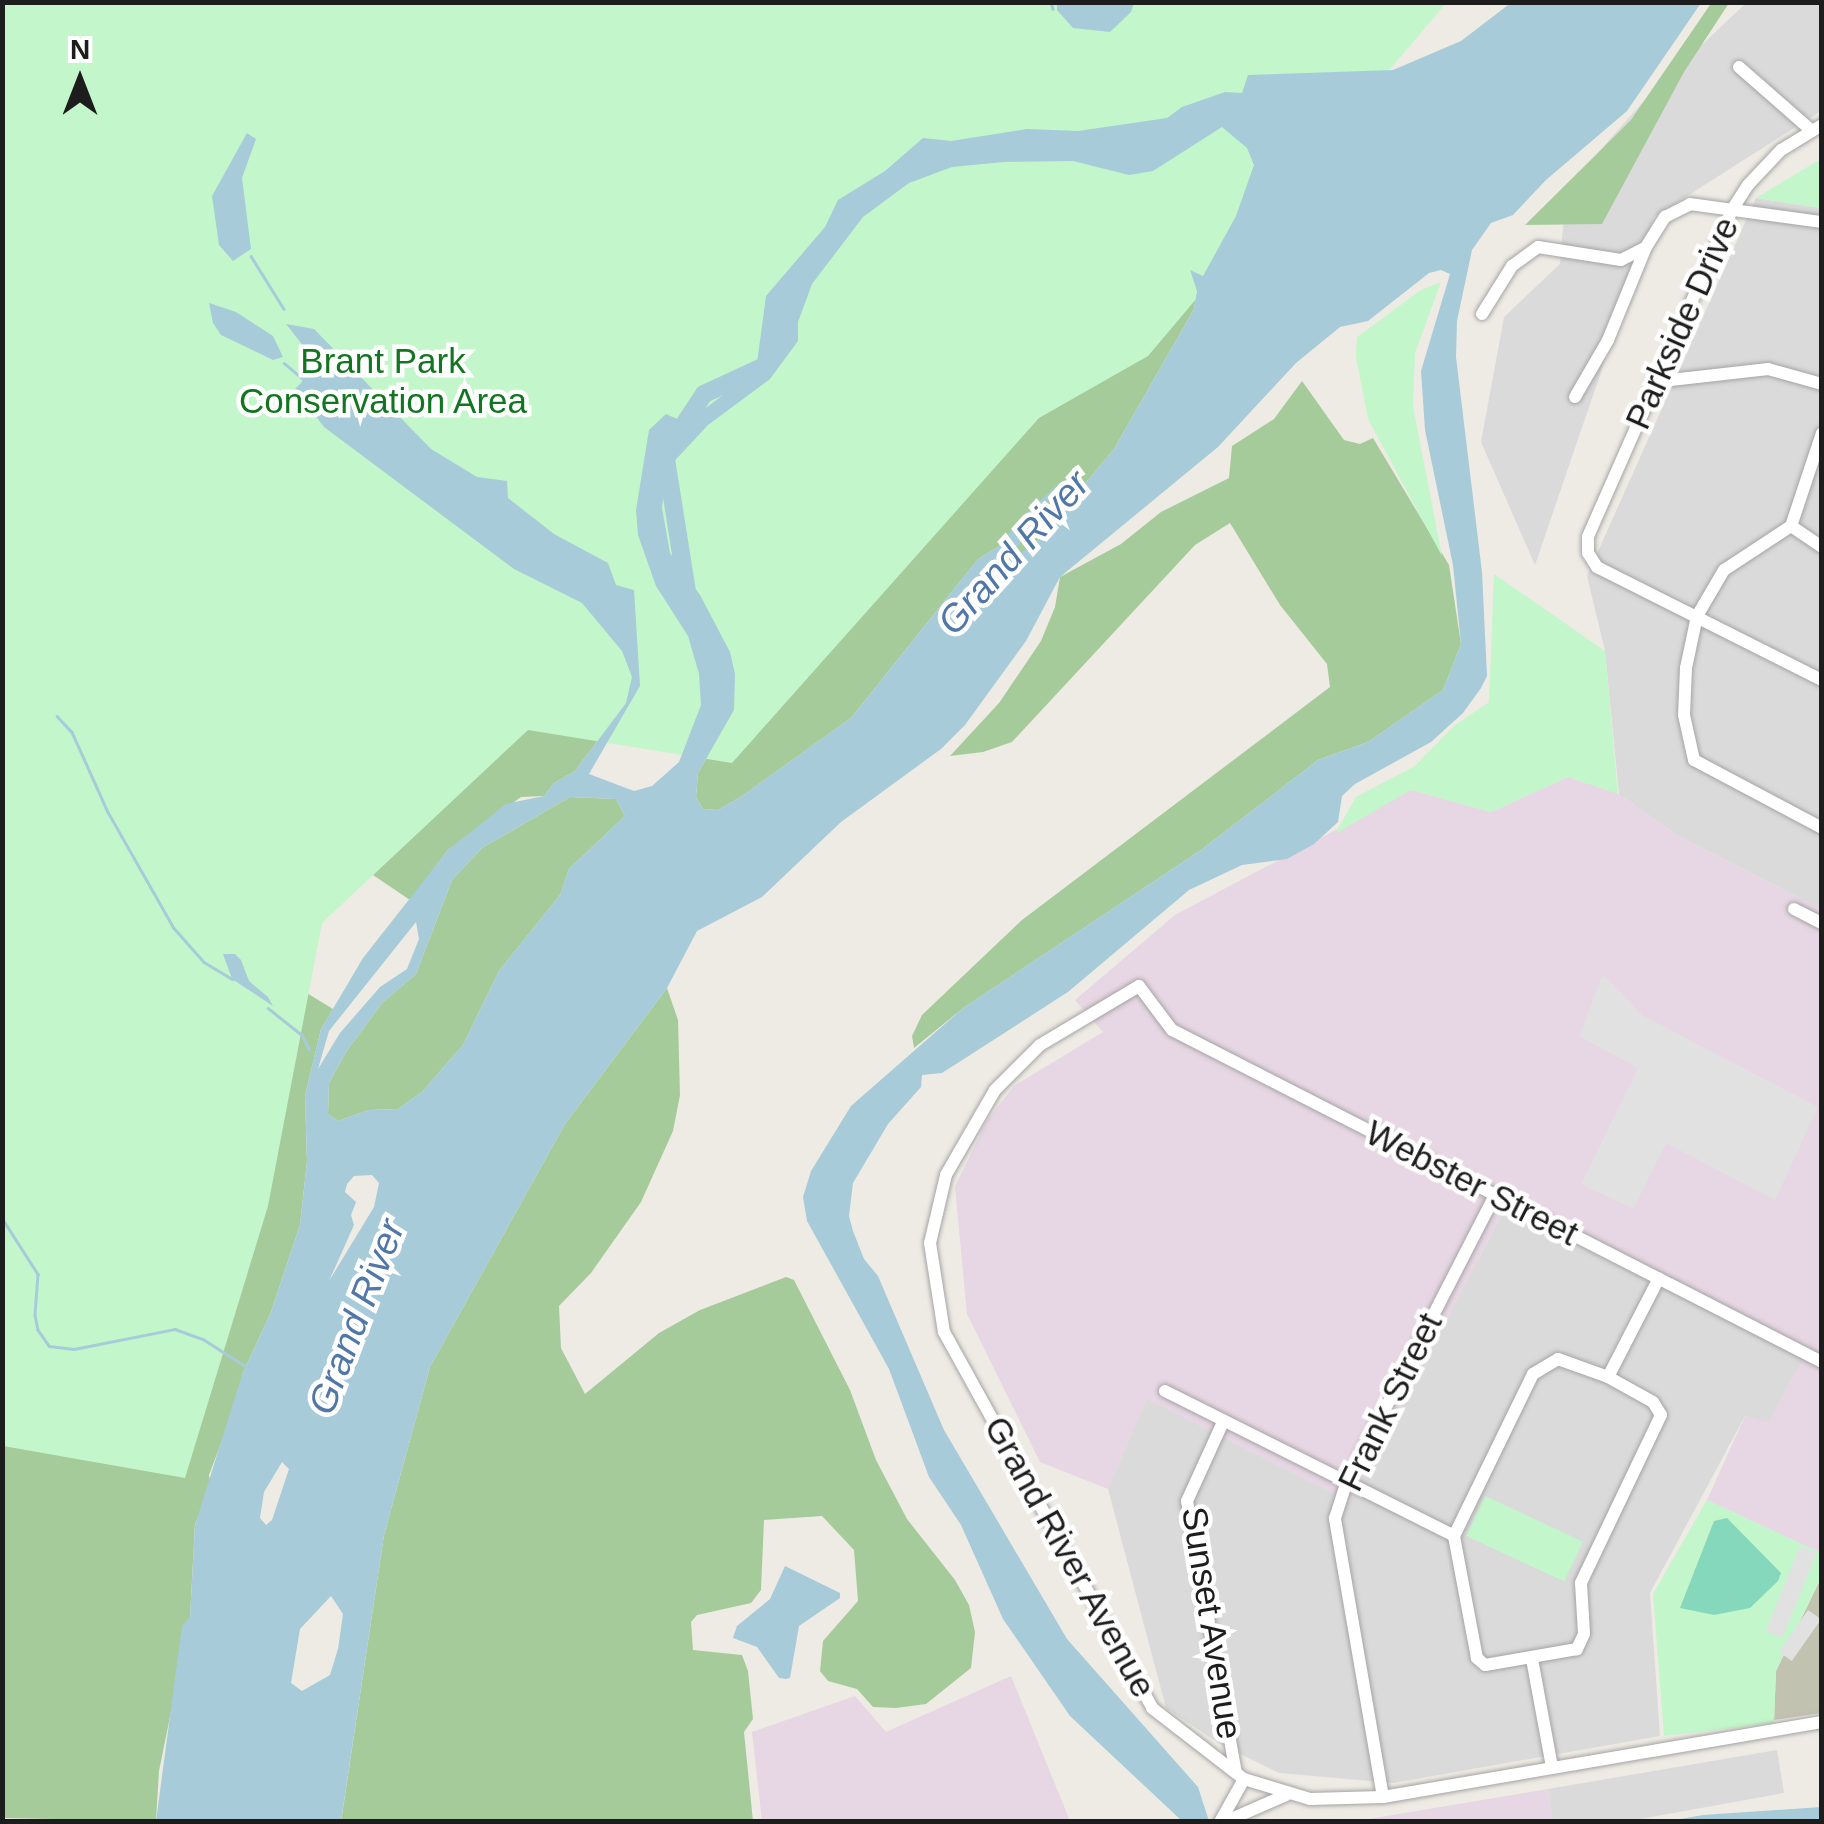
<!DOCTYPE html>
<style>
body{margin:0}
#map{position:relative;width:1824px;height:1824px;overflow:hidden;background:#eeebe4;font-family:Helvetica,sans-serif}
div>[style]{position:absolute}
.residential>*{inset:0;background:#dbdada}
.industrial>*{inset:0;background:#e7d6e3}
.construction>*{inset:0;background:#c1c2b0}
.forest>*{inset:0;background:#a6cb9b}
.park>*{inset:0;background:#c3f6ca;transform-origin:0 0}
.pitch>*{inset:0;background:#86d8bd}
.parking>*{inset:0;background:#e1e1e1;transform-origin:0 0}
.water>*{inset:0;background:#a7cbd9}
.stream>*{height:2.5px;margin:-1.25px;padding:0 1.25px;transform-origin:1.25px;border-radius:1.25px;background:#a7cbd9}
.river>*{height:18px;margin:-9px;padding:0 9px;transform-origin:9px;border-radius:9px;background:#a7cbd9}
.roads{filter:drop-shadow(0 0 2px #a4a4a4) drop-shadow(0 0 2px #a4a4a4)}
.minor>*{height:12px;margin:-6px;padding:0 6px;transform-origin:6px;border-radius:6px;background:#fff}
span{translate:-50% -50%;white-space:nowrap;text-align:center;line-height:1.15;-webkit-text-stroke:9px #fff;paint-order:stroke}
.street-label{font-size:35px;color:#1d1d1d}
.park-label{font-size:35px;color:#127520}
.water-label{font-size:38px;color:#5077a7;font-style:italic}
.frame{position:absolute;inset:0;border:5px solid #1d1d1d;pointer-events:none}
.north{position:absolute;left:30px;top:30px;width:100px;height:100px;-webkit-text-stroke:8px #fff;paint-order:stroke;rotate:0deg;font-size:28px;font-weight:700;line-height:40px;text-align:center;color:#1d1d1d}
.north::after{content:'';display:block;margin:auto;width:35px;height:45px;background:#1d1d1d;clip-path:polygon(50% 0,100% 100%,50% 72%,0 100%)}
</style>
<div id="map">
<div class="residential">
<i style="clip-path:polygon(1746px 3px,1821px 3px,1821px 111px,1654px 217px,1535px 565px,1481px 442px,1504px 317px,1560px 264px,1566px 189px,1649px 95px)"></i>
<i style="clip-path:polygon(1756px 198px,1821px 208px,1821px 909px,1675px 834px,1619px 794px,1605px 651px,1587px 576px)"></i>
<i style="clip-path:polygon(1504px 1210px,1804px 1357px,1769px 1423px,1745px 1416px,1650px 1593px,1660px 1736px,1393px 1783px,1279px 1773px,1220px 1744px,1166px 1708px,1108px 1489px,1147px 1398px,1350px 1502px)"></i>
<i style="clip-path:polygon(1777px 1750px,1784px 1793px,1629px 1821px,1553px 1822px,1548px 1789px)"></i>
</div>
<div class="industrial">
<i style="clip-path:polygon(1568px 777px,1619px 794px,1675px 834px,1821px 909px,1821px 1553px,1707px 1500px,1745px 1416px,1769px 1422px,1804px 1357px,1504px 1210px,1350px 1502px,1147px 1399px,1108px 1489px,1040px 1462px,967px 1314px,955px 1187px,986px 1122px,1014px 1086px,1103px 1032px,1075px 1000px,1175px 915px,1411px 790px,1491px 812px)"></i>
<i style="clip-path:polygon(1011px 1676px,1070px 1821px,762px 1821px,752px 1732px,855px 1696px,886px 1732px)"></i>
<i style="clip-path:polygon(1548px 1789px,1553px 1821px,1369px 1821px,1369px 1819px)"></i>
</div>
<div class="construction">
<i style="clip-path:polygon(1821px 1578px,1821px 1713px,1774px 1720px,1776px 1671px)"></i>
</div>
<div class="forest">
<i style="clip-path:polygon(1712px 2px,1729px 3px,1684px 72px,1602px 224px,1525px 225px,1631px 120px)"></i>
<i style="clip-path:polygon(1197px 291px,1194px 309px,1114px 449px,1036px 542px,1020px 555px,1016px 548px,1060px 483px,998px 547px,978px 559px,851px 718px,742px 796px,718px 810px,703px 809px,696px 797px,698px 773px,734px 710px,682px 455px)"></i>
<i style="clip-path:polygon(1302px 381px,1344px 440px,1360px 444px,1373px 438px,1449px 565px,1461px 644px,1443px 690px,1368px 742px,1318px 760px,1201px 850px,962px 1009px,914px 1048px,912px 1036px,922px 1015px,1022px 920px,1330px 687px,1327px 664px,1280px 605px,1230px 523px,1195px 545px,1012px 742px,983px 752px,950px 756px,999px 703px,1041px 641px,1055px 607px,1060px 577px,1121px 544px,1161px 512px,1229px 478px,1232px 446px,1274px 419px)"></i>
<i style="clip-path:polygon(2px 617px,243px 954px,333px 1009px,321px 1029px,305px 1096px,307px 1161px,300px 1225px,271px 1312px,242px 1375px,243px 1385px,209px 1475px,211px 1487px,195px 1524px,190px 1618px,159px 1771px,156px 1821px,3px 1818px)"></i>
<i style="clip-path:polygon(499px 687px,626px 703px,575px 771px,554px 783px,544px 796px,521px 797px,448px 850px,410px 900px,315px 836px)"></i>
<i style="clip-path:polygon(570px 797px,616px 799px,625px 816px,569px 869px,560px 895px,499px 971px,463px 1045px,422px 1092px,398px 1109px,369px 1110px,338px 1121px,328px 1114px,329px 1083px,346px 1052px,382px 1003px,416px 974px,452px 880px,482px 848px)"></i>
<i style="clip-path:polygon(667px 988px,678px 1020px,680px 1095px,673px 1131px,641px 1202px,591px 1273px,559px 1306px,561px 1348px,585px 1394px,659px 1333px,700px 1310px,786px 1277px,794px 1280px,850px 1390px,876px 1460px,907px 1519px,955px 1580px,969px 1605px,975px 1632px,971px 1668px,926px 1704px,896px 1708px,873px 1707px,857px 1689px,828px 1681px,820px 1671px,823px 1641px,858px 1601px,854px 1550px,822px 1516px,764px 1520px,761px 1590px,751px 1603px,697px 1615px,691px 1622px,693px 1650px,742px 1655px,748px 1671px,753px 1719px,744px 1732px,753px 1821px,341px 1822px,384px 1535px,430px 1367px,565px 1124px)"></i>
</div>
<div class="park">
<i style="clip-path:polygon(2px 3px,1446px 3px,1148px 356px,1039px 418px,732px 763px,528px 730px,322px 923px,268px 1206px,185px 1478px,3px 1446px)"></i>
<i style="clip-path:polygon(1821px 159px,1821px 208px,1756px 198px)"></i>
<i style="clip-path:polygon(1441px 282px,1415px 353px,1413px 406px,1442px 556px,1368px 419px,1356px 357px,1357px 337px,1421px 290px)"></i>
<i style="clip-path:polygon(1494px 574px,1605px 651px,1618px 794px,1568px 777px,1491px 812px,1411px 790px,1335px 834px,1356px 797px,1415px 766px,1454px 726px,1489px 702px)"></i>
<i style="left:1485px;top:1496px;width:108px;height:44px;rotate:25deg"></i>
<i style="clip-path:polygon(1707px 1500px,1821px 1553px,1821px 1578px,1776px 1671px,1774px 1723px,1664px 1736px,1653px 1594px)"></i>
</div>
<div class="pitch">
<i style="clip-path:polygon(1727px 1518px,1781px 1573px,1778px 1581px,1750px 1608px,1714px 1615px,1680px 1608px,1714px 1521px)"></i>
</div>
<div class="parking">
<i style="clip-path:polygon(1603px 974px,1642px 1015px,1818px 1107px,1775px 1200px,1666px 1143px,1633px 1209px,1581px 1184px,1638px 1068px,1579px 1036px)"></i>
<i style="left:1800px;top:1546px;width:18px;height:92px;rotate:22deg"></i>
<i style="left:1808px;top:1610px;width:16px;height:51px;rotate:35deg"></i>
</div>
<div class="water">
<i style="clip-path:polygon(evenodd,1512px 2px,1701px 3px,1627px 111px,1546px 180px,1513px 215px,1491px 223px,1472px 250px,1457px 321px,1456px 357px,1482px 572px,1487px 676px,1481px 688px,1463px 713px,1431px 742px,1355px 784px,1342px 796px,1338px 822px,1314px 844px,1287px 859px,1242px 865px,1189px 890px,1068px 992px,942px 1073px,922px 1075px,921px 1087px,888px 1124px,853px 1183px,849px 1216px,853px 1231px,864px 1259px,878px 1276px,944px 1430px,1067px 1639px,1198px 1787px,1209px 1821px,1182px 1821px,1070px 1716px,1003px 1619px,961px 1525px,929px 1477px,889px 1369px,807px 1221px,803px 1197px,811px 1171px,851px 1106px,962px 1009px,1201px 850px,1318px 760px,1368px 742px,1443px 690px,1461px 644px,1453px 565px,1425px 430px,1421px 371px,1450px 274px,1441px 270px,1429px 273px,1368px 321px,1340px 327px,1296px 363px,1218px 447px,1060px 577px,1026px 641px,965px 725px,941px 749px,841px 822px,762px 897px,697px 931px,667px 988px,565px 1124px,430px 1367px,384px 1535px,341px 1821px,156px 1821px,182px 1626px,190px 1617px,195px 1525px,242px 1375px,271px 1312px,300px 1225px,307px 1161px,305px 1096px,321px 1029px,363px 958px,448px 850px,506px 804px,544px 796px,554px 783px,575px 771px,626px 703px,632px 677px,622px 651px,582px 603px,514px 569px,324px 427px,295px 389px,302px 382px,307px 358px,305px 348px,286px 324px,314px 329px,431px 449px,477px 477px,507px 481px,508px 498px,554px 534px,608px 563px,616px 585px,634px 590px,640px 686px,589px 774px,634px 791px,652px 786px,679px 762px,701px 705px,699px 674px,688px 636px,656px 586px,638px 535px,636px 510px,649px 430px,666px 414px,686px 423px,747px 377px,757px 363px,766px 296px,825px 227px,838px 200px,885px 171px,923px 138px,951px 141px,1027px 129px,1078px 131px,1167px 118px,1182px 107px,1225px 92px,1242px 93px,1248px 75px,1393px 70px,1461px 41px,1512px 2px,1222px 127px,1247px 148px,1254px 165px,1236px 216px,1203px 276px,1190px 270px,1197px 291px,1194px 309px,1114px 449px,1036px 542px,1019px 554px,1017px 548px,1061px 482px,1025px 514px,998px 547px,978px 559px,851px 718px,742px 796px,718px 810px,703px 809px,696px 797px,698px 773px,734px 710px,735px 674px,730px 652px,700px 595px,670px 553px,662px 508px,666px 470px,708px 425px,770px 379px,798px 341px,798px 322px,812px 284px,863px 217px,909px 183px,952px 167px,1004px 162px,1073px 161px,1129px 175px,1153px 171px,1222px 127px,1512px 2px,570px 797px,616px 799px,625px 816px,569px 869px,560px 895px,499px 971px,463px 1045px,422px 1092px,398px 1109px,369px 1110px,338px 1121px,328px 1114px,329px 1083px,346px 1052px,382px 1003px,416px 974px,452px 880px,482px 848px,570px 797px,1512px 2px,416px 922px,419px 939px,407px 969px,380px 987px,340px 1033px,318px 1069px,329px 1031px,416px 922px,1512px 2px,372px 1175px,379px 1183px,374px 1207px,329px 1281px,354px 1225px,351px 1215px,356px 1202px,345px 1192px,347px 1184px,354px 1176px,372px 1175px,1512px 2px,282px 1462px,289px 1469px,272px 1520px,266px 1525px,260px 1518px,264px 1492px,282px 1462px,1512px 2px,331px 1596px,343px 1614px,338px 1649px,330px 1675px,302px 1691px,291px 1683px,300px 1629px,331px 1596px)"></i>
<i style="clip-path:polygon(1057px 3px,1057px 2px,1134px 3px,1131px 12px,1110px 32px,1073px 28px,1057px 10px)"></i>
<i style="clip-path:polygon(247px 133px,256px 139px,242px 178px,251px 249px,233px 261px,219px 245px,212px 196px)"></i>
<i style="clip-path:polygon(209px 303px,236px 312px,273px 336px,283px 357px,273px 360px,221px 335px,213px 323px)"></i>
<i style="clip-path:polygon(223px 954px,235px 954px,241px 960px,249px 981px,268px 997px,273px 1006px,232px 979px)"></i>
<i style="clip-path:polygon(785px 1566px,840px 1593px,840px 1598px,799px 1626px,790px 1678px,786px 1679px,779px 1678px,757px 1647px,733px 1638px,737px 1626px,770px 1599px)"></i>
<i style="clip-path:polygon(1821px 1807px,1821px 1821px,1669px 1821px,1703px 1815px)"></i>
</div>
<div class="stream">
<i style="left:1051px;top:2px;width:7px;rotate:74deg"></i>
<i style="left:251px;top:256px;width:62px;rotate:58.1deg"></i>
<i style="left:284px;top:363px;width:26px;rotate:40deg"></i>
<i style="left:57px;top:716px;width:22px;rotate:47deg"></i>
<i style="left:72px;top:732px;width:88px;rotate:65.8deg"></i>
<i style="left:108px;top:812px;width:133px;rotate:60.4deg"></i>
<i style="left:174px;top:928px;width:45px;rotate:48.6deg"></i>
<i style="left:204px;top:962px;width:33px;rotate:31deg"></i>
<i style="left:268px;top:1008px;width:43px;rotate:38.5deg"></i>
<i style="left:302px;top:1035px;width:16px;rotate:63deg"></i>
<i style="left:2px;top:1218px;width:67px;rotate:57.3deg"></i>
<i style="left:38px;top:1274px;width:41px;rotate:94.2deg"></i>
<i style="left:35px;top:1315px;width:15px;rotate:79deg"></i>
<i style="left:38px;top:1330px;width:19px;rotate:55deg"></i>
<i style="left:49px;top:1346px;width:25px;rotate:7deg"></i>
<i style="left:74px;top:1349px;width:103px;rotate:-11.2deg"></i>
<i style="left:175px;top:1329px;width:30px;rotate:20deg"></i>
<i style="left:203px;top:1339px;width:52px;rotate:32.5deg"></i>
</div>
<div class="river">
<i style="left:688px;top:598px;width:147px;rotate:-99deg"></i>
<i style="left:665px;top:453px;width:71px;rotate:-56.5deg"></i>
<i style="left:704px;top:394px;width:72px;rotate:-24.8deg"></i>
</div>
<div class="roads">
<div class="minor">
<i style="left:1739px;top:67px;width:97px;rotate:41.2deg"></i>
<i style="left:1822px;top:125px;width:48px;rotate:148.6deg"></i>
<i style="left:1781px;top:150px;width:48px;rotate:133.3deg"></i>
<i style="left:1748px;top:185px;width:30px;rotate:123deg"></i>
<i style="left:1732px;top:210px;width:357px;rotate:113.8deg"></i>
<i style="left:1588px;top:537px;width:16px;rotate:90deg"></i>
<i style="left:1588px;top:553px;width:17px;rotate:57deg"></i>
<i style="left:1597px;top:567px;width:252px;rotate:26.7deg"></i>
<i style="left:1482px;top:314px;width:57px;rotate:-58deg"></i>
<i style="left:1512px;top:266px;width:32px;rotate:-36deg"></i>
<i style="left:1538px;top:247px;width:84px;rotate:8.9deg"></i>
<i style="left:1621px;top:260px;width:28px;rotate:-27deg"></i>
<i style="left:1646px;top:247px;width:36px;rotate:-58deg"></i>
<i style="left:1665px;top:217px;width:28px;rotate:-27deg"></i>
<i style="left:1690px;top:204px;width:133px;rotate:7.8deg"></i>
<i style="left:1653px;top:382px;width:116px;rotate:-6.4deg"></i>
<i style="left:1768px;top:369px;width:56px;rotate:15.5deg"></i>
<i style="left:1575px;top:397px;width:66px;rotate:-59.9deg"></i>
<i style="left:1608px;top:340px;width:100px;rotate:-67.8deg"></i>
<i style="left:1822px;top:433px;width:98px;rotate:108.4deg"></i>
<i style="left:1791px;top:526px;width:80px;rotate:146.7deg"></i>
<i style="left:1724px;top:570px;width:53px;rotate:120.4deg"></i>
<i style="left:1697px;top:616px;width:53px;rotate:101.9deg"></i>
<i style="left:1686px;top:668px;width:47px;rotate:92.4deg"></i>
<i style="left:1684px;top:715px;width:46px;rotate:77.5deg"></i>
<i style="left:1694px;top:760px;width:145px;rotate:28deg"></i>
<i style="left:1791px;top:526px;width:37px;rotate:34deg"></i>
<i style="left:1794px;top:909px;width:31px;rotate:27deg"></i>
<i style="left:1558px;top:1359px;width:53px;rotate:19.8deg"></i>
<i style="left:1608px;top:1377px;width:51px;rotate:29.1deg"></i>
<i style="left:1653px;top:1402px;width:15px;rotate:58deg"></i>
<i style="left:1661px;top:1415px;width:186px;rotate:115.5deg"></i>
<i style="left:1581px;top:1583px;width:51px;rotate:86.6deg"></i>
<i style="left:1584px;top:1634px;width:17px;rotate:115deg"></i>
<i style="left:1577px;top:1649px;width:93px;rotate:170.1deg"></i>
<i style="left:1485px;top:1665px;width:11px;rotate:-139deg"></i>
<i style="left:1477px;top:1658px;width:124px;rotate:-100.7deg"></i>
<i style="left:1454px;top:1536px;width:180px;rotate:-64deg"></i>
<i style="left:1533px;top:1374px;width:29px;rotate:-31deg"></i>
<i style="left:1822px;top:1362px;width:730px;rotate:-152.94deg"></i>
<i style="left:1172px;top:1030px;width:55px;rotate:-126.9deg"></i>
<i style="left:1139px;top:986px;width:115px;rotate:149.2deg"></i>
<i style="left:1040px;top:1045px;width:64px;rotate:135deg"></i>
<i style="left:995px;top:1090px;width:98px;rotate:120deg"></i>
<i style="left:946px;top:1175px;width:70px;rotate:103.2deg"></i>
<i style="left:930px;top:1243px;width:90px;rotate:81.1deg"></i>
<i style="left:944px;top:1332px;width:430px;rotate:61deg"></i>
<i style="left:1152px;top:1708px;width:116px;rotate:37.7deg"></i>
<i style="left:1244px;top:1779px;width:69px;rotate:16.9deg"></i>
<i style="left:1310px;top:1799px;width:73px;rotate:-1.6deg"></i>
<i style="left:1383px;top:1797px;width:445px;rotate:-9.7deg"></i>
<i style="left:1608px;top:1377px;width:111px;rotate:-62.7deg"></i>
<i style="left:1165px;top:1391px;width:323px;rotate:26.6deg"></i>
<i style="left:1223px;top:1422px;width:87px;rotate:114.5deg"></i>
<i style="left:1187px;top:1501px;width:275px;rotate:79.8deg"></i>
<i style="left:1532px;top:1659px;width:110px;rotate:79.5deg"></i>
<i style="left:1383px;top:1797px;width:283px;rotate:-99.8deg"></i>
<i style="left:1335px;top:1518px;width:35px;rotate:-72deg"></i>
<i style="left:1346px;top:1485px;width:326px;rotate:-62.8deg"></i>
<i style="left:1220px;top:1822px;width:49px;rotate:-60.8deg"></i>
<i style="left:1224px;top:1822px;width:68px;rotate:-23.5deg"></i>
</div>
</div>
<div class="street-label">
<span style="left:1682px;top:323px;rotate:-66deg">Parkside Drive</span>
<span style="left:1472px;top:1183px;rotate:27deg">Webster Street</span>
<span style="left:1390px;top:1402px;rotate:-64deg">Frank Street</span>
<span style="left:1070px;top:1557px;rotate:61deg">Grand River Avenue</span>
<span style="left:1212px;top:1623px;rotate:81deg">Sunset Avenue</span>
</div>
<div class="park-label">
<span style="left:383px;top:381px">Brant Park<br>Conservation Area</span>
</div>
<div class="water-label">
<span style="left:1014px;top:553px;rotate:-48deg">Grand River</span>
<span style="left:357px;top:1317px;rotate:-69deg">Grand River</span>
</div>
<div class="frame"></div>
<div class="north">N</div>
</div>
